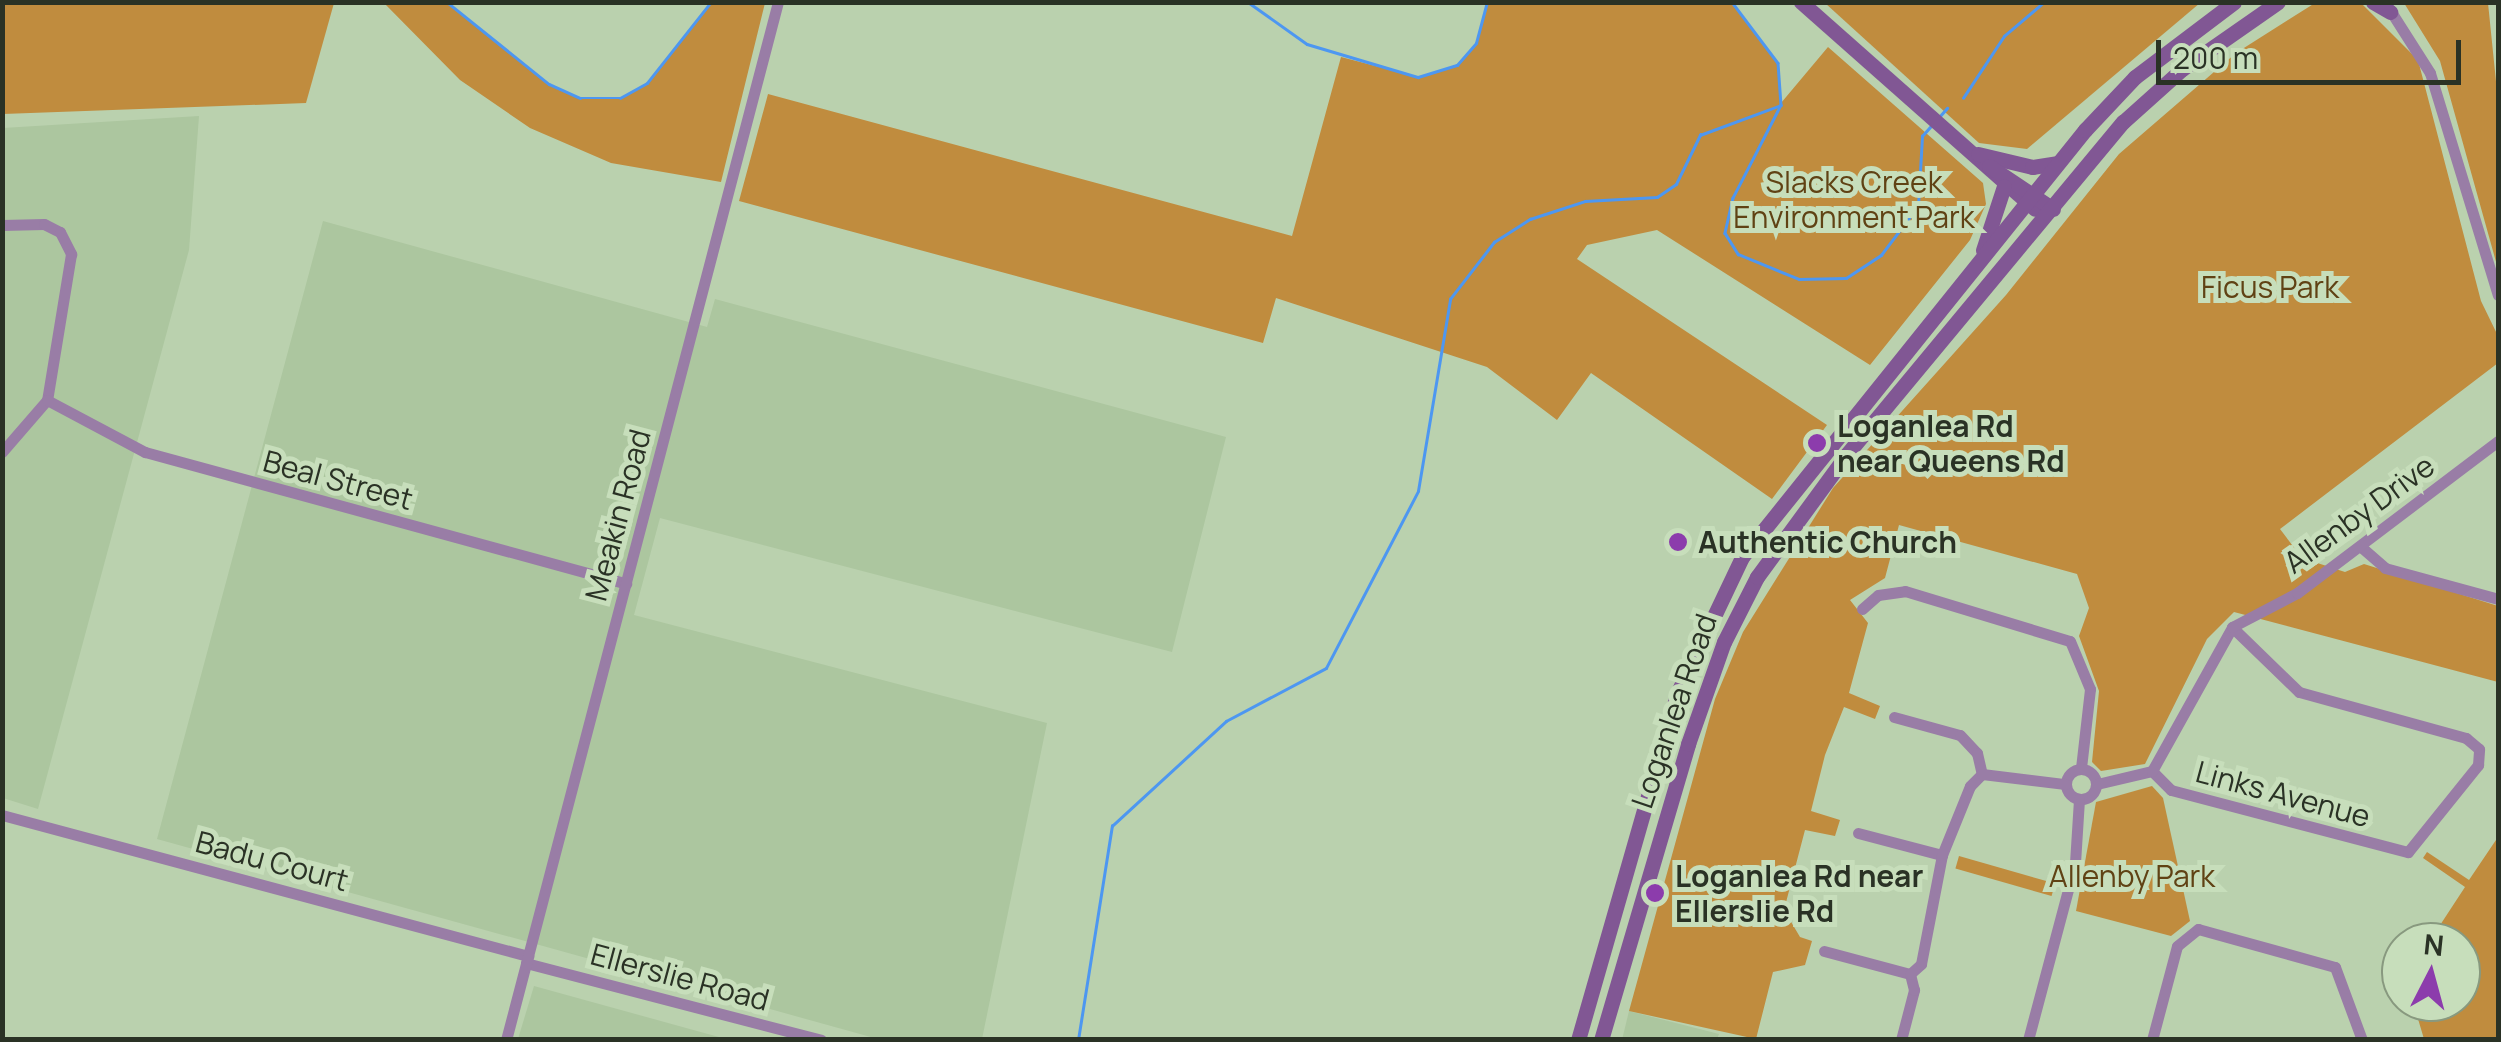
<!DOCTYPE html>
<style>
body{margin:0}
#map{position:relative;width:2501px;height:1042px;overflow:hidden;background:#bad1ae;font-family:Manrope,sans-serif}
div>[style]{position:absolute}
.built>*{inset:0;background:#acc69f}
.green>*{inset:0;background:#c08c3e;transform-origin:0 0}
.stream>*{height:2.5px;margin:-1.25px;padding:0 1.25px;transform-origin:1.25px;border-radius:1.25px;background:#4d97f1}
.street>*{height:11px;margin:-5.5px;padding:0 5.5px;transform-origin:5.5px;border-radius:5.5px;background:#997da6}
.street>.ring{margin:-5.5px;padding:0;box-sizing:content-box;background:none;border:11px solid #997da6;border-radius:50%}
.secondary>*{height:15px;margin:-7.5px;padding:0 7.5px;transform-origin:7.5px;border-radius:7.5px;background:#815794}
.dots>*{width:28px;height:28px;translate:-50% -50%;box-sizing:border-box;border:5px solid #c7debb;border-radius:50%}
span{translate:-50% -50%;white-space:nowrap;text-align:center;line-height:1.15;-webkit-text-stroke:10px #c7debb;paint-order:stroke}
.park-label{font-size:30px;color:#604214}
.poi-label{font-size:30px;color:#2a3225;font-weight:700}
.left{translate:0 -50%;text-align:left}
.street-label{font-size:30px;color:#2a3225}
.frame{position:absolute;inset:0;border:5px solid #2a3225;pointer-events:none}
.north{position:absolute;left:2381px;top:922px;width:100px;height:100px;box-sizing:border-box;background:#c7debb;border:2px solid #88997f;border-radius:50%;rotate:6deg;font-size:28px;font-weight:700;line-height:40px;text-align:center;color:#2a3225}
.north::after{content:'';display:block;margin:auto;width:35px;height:45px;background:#8c3cac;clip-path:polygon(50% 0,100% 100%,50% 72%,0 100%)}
.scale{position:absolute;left:2156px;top:40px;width:305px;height:45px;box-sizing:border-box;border:5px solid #2a3225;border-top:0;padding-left:12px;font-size:30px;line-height:35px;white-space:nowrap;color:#2a3225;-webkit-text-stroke:8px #c7debb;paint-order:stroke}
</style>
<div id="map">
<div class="built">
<i style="clip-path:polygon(199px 116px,189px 250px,38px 809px,3px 798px,3px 128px)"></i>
<i style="clip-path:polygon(323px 221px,707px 327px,715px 299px,1226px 437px,1172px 652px,660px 518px,634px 615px,1047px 723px,982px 1039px,878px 1039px,157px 839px)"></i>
<i style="clip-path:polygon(534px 986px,726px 1039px,518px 1039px)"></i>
<i style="clip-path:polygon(1629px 1011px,1719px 1034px,1717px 1039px,1622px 1040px)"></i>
</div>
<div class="green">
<i style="clip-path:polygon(2px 3px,3px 2px,334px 3px,306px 103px,3px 114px)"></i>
<i style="clip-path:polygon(384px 3px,447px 3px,549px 84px,580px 98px,620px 98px,647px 83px,711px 3px,765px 3px,721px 182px,611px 163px,530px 128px,460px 80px)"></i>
<i style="clip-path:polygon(1487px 3px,1732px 3px,1778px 63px,1781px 103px,1828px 47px,1983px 183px,1986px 204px,1970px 240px,1870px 365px,1657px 230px,1587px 245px,1577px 259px,1827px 425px,1772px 499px,1591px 373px,1557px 420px,1487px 367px,1276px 298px,1263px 343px,739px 201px,768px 94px,1292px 236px,1341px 57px,1418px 77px,1457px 65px,1476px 43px)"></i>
<i style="clip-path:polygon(1825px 3px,2200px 3px,2027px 149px,1979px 143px)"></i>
<i style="clip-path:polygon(2315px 3px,2361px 3px,2418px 60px,2481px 301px,2498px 336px,2498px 363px,2280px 529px,2302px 558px,2345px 572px,2364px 564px,2498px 606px,2498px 682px,2234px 612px,2207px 639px,2145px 764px,2101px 771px,2092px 762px,2099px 691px,2079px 636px,2089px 608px,2077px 574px,1899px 525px,1885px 578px,1850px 600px,1868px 623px,1849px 693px,1880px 706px,1875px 719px,1844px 707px,1825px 755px,1811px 811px,1840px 820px,1835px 836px,1805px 830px,1784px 910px,1800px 937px,1812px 941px,1805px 965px,1773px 972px,1756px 1039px,1629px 1011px,1715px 699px,1743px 632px,1833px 488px,2006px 295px,2119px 154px,2236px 53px)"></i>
<i style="clip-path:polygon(2404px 3px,2488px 3px,2498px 101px,2498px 269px,2440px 61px)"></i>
<i style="clip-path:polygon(2152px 786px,2163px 798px,2190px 921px,2171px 936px,2076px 911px,2096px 802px)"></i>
<i style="clip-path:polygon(2498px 837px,2498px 1039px,2424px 1039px,2413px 1002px,2461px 1002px,2461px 942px,2429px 942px,2465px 887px,2423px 858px,2427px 852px,2469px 880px)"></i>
<i style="left:1959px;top:856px;width:100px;height:13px;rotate:16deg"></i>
</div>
<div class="stream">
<i style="left:447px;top:2px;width:131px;rotate:38.8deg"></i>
<i style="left:549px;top:84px;width:34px;rotate:24deg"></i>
<i style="left:580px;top:98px;width:40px"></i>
<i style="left:620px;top:98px;width:31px;rotate:-29deg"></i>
<i style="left:647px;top:83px;width:103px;rotate:-51.7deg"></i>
<i style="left:1248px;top:2px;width:72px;rotate:35.4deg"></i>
<i style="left:1307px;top:44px;width:116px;rotate:16.6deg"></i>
<i style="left:1418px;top:77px;width:41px;rotate:-17.1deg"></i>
<i style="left:1457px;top:65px;width:29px;rotate:-49deg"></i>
<i style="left:1476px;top:43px;width:42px;rotate:-75deg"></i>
<i style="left:1732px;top:2px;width:76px;rotate:53deg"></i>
<i style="left:1778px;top:63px;width:42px;rotate:85.9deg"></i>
<i style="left:1781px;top:105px;width:105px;rotate:117.3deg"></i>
<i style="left:1733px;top:198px;width:36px;rotate:103deg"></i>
<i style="left:1725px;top:233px;width:25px;rotate:58deg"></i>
<i style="left:1738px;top:254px;width:66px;rotate:22.3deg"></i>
<i style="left:1799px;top:279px;width:47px;rotate:-1.2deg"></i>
<i style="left:1846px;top:278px;width:42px;rotate:-33.3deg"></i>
<i style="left:1881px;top:255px;width:61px;rotate:-52.9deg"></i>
<i style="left:1918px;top:206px;width:70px;rotate:-86.7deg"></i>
<i style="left:1922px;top:136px;width:12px;rotate:-48deg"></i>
<i style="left:1963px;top:98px;width:74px;rotate:-56.5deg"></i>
<i style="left:2004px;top:36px;width:52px;rotate:-40.4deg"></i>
<i style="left:1939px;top:117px;width:12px;rotate:-48deg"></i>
<i style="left:1078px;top:1040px;width:217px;rotate:-81deg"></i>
<i style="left:1112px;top:826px;width:155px;rotate:-42.6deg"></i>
<i style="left:1226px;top:721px;width:113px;rotate:-27.9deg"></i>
<i style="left:1326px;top:668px;width:199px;rotate:-62.5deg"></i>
<i style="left:1418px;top:491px;width:195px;rotate:-80.5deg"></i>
<i style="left:1450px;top:299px;width:72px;rotate:-52.3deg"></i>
<i style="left:1494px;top:242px;width:43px;rotate:-32.6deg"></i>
<i style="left:1530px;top:219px;width:58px;rotate:-18.1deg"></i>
<i style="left:1585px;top:201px;width:72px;rotate:-3.2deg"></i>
<i style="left:1657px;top:197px;width:23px;rotate:-34deg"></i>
<i style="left:1676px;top:184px;width:55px;rotate:-63.9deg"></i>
<i style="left:1700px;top:135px;width:86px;rotate:-20.3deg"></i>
</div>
<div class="street">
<i style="left:2388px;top:7px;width:78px;rotate:57.5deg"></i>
<i style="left:2430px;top:73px;width:232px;rotate:73deg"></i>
<i style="left:2px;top:225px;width:42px;rotate:-1.4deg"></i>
<i style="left:44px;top:224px;width:18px;rotate:27deg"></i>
<i style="left:60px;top:232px;width:25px;rotate:63deg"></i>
<i style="left:71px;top:254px;width:148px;rotate:99.3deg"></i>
<i style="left:47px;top:400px;width:69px;rotate:130.9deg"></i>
<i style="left:47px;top:400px;width:111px;rotate:28deg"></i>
<i style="left:145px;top:452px;width:499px;rotate:15.3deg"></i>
<i style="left:2360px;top:546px;width:33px;rotate:41deg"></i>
<i style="left:2385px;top:568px;width:117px;rotate:15.3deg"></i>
<i style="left:1862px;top:609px;width:21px;rotate:-41deg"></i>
<i style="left:1878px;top:595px;width:27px;rotate:-8deg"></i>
<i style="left:1905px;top:591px;width:172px;rotate:16.9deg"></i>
<i style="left:2070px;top:641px;width:52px;rotate:67.4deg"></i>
<i style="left:2090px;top:689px;width:80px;rotate:96.5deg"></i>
<i style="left:1894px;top:717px;width:68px;rotate:15.3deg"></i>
<i style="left:1960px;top:735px;width:25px;rotate:47deg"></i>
<i style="left:1977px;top:753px;width:22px;rotate:77deg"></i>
<i class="ring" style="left:2066px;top:769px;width:19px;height:19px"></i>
<i style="left:2152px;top:771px;width:27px;rotate:45deg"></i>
<i style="left:2171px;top:790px;width:245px;rotate:14.7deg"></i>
<i style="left:2408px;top:852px;width:112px;rotate:-51.2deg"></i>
<i style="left:2478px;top:765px;width:16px;rotate:-86deg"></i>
<i style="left:2479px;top:749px;width:17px;rotate:-140deg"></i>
<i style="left:2466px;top:738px;width:173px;rotate:-164.6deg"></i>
<i style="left:2299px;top:692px;width:93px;rotate:-135.9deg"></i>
<i style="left:2097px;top:784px;width:57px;rotate:-13.3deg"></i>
<i style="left:2152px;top:771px;width:165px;rotate:-60.9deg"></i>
<i style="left:2232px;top:627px;width:73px;rotate:-27.6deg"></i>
<i style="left:2297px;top:593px;width:252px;rotate:-37.1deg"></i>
<i style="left:2px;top:815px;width:545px;rotate:15.01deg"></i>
<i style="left:1858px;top:833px;width:87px;rotate:14.7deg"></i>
<i style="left:1824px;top:951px;width:89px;rotate:15deg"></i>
<i style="left:526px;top:963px;width:305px;rotate:14.6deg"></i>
<i style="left:506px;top:1040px;width:1073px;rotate:-75.32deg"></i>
<i style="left:1901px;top:1040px;width:52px;rotate:-75.4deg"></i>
<i style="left:1914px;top:990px;width:16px;rotate:-104deg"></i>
<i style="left:1910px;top:974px;width:15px;rotate:-42deg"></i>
<i style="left:1921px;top:964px;width:111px;rotate:-79.1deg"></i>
<i style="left:1942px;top:855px;width:74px;rotate:-67.9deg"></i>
<i style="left:1970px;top:786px;width:17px;rotate:-45deg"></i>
<i style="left:1982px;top:774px;width:84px;rotate:6.9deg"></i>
<i style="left:2028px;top:1040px;width:183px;rotate:-75.1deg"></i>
<i style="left:2075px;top:863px;width:64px;rotate:-86.4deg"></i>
<i style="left:2152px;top:1040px;width:97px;rotate:-75.1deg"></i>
<i style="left:2177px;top:946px;width:27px;rotate:-39deg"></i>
<i style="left:2198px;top:929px;width:142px;rotate:15.5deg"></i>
<i style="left:2335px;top:967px;width:78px;rotate:69.7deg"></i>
</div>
<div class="secondary">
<i style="left:1801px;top:2px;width:312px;rotate:41.5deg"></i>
<i style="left:2373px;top:2px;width:20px;rotate:30deg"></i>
<i style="left:1978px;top:154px;width:56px;rotate:13.5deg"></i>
<i style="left:2032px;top:167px;width:25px;rotate:-9deg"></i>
<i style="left:1989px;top:166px;width:77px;rotate:33.9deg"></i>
<i style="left:1983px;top:250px;width:67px;rotate:-71.8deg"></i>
<i style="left:1578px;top:1040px;width:362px;rotate:-74deg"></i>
<i style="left:1678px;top:692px;width:149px;rotate:-64.6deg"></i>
<i style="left:1742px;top:557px;width:548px;rotate:-51.23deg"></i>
<i style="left:2085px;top:130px;width:73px;rotate:-46.7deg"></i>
<i style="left:2135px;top:77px;width:124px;rotate:-37.1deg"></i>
<i style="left:1601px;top:1040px;width:309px;rotate:-73.6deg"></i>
<i style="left:1688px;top:744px;width:108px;rotate:-70.6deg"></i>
<i style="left:1724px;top:642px;width:73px;rotate:-63.1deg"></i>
<i style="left:1757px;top:577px;width:152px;rotate:-53.8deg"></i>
<i style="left:1847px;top:454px;width:432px;rotate:-50.3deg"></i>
<i style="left:2123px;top:122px;width:79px;rotate:-41.9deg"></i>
<i style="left:2182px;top:69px;width:117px;rotate:-34.9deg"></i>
</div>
<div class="dots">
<i style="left:1817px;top:443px;background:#8c3cac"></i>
<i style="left:1678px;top:542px;background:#8c3cac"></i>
<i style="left:1655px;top:893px;background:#8c3cac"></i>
</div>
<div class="park-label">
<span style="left:1854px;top:199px">Slacks Creek<br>Environment Park</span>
<span style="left:2270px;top:287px">Ficus Park</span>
<span style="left:2132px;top:876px">Allenby Park</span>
</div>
<div class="poi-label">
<span class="left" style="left:1837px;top:443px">Loganlea Rd<br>near Queens Rd</span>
<span class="left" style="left:1698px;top:542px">Authentic Church</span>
<span class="left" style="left:1675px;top:893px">Loganlea Rd near<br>Ellerslie Rd</span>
</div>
<div class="street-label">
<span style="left:338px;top:480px;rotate:15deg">Beal Street</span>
<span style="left:2359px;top:514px;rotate:-36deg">Allenby Drive</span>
<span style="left:618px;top:515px;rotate:-75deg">Meakin Road</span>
<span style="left:1674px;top:711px;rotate:-71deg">Loganlea Road</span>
<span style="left:2283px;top:794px;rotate:15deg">Links Avenue</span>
<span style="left:272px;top:861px;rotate:15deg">Badu Court</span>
<span style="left:680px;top:977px;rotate:15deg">Ellerslie Road</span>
</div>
<div class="frame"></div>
<div class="north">N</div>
<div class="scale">200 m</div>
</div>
